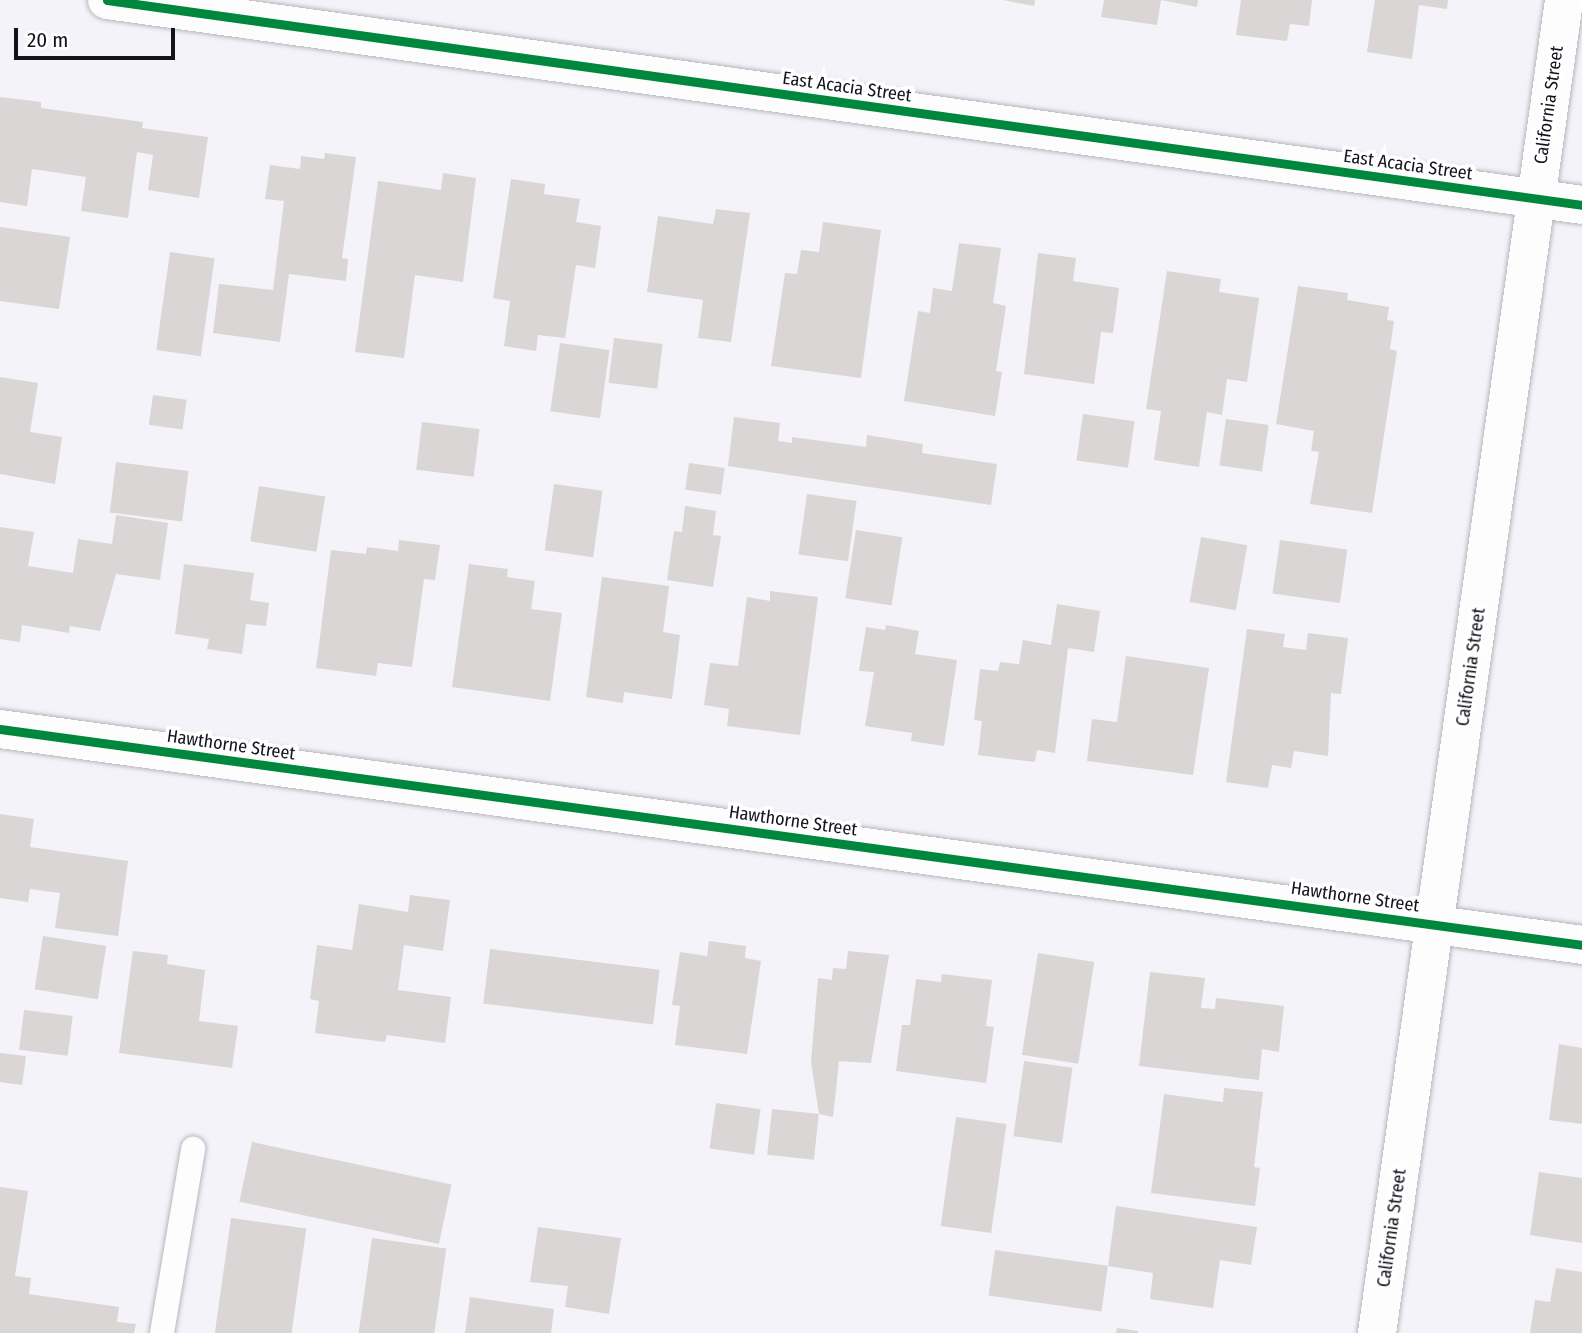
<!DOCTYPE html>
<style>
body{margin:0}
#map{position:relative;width:1582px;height:1333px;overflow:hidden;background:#f3f3f9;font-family:"Fira Sans Condensed",sans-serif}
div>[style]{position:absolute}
.building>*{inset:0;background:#d9d6d5;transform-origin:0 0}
.roads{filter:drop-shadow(0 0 2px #b6b7be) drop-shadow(0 0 2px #b6b7be)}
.service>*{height:24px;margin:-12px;padding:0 12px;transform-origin:12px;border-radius:12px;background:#fdfdfe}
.minor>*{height:38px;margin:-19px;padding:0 19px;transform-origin:19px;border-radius:19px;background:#fdfdfe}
.tertiary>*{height:38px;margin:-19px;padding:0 19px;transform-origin:19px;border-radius:19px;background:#fdfdfe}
.cycleway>*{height:9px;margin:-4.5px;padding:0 4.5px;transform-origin:4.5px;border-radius:4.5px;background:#00873e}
span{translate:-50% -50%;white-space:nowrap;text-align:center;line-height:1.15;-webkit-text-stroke:7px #fff;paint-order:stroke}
.street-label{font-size:18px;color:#12131b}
.scale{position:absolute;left:14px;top:28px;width:161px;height:32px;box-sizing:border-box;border:4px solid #12131b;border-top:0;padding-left:9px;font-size:21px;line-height:24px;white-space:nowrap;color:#12131b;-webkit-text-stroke:5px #fff;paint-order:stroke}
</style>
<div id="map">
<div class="building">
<i style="clip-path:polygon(1003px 0,1035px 0,1034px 6px)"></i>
<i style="clip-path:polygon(1104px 0,1161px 0,1157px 25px,1101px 17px)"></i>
<i style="clip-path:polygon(1161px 0,1198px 0,1197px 7px)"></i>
<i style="clip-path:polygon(1241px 0,1312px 0,1309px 26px,1290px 24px,1287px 41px,1236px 35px)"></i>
<i style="clip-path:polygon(1375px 0,1448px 0,1447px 9px,1419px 5px,1412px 59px,1367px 52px)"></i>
<i style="clip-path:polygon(0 97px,41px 102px,41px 108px,143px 122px,142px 128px,208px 137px,199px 198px,148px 190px,153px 155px,137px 152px,128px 218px,81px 211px,86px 177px,32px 169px,27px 206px,0 202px)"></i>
<i style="clip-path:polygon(325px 153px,356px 157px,342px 258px,348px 259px,346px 281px,289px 274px,280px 342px,213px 333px,219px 284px,273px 290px,284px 201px,265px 199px,270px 165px,300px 169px,301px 156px,324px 159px)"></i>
<i style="clip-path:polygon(443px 173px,476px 178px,463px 282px,415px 275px,404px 358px,355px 352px,378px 181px,441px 190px)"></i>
<i style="clip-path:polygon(511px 179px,545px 184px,544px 194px,580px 199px,576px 222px,601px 226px,595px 268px,576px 265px,565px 338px,538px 335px,536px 351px,504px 346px,510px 301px,493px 298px)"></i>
<i style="clip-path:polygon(716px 209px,750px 213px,731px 342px,698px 338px,703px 300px,647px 292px,658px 216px,713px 224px)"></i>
<i style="clip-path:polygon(823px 222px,881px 230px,861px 378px,771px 366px,785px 273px,797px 274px,801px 250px,819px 252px)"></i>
<i style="clip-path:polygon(0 227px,70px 237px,59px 309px,0 301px)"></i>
<i style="clip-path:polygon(959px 243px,1001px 248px,993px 303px,1006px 306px,996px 371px,1002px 372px,995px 416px,904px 401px,918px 311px,930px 313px,933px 288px,952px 291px)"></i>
<i style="left:170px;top:252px;width:45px;height:99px;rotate:8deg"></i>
<i style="clip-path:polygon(1038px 253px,1076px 258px,1073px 281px,1119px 288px,1113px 333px,1101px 332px,1094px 384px,1024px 374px)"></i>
<i style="clip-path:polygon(1167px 271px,1221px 279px,1219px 292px,1259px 298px,1247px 382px,1227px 379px,1222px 415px,1207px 412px,1199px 467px,1154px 460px,1161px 411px,1146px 409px)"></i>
<i style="clip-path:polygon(1298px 286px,1348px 293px,1347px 300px,1389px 307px,1387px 320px,1394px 321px,1390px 349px,1397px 351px,1372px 513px,1310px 504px,1319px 452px,1311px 451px,1314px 431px,1276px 424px)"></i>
<i style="left:614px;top:338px;width:49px;height:45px;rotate:7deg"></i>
<i style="left:560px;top:343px;width:50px;height:69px;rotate:8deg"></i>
<i style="clip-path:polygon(0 377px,38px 383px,30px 432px,62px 437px,55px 484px,0 474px)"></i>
<i style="left:153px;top:395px;width:34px;height:30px;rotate:8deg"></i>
<i style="left:1083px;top:414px;width:52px;height:47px;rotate:8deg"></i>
<i style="clip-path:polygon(734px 417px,780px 423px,778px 441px,792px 443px,792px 437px,866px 447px,867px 435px,923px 444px,922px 453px,997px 464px,991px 505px,728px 466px)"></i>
<i style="left:1226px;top:419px;width:43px;height:47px;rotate:8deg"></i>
<i style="left:422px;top:422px;width:58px;height:48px;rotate:7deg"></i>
<i style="left:116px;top:462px;width:73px;height:51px;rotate:7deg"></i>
<i style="left:689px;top:463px;width:36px;height:27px;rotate:8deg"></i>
<i style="left:554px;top:484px;width:49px;height:67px;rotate:8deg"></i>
<i style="left:259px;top:486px;width:67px;height:56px;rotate:9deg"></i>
<i style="left:807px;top:494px;width:50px;height:61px;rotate:8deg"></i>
<i style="clip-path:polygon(685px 506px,716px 511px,713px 535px,721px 536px,713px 587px,667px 580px,674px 531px,682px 532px)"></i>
<i style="clip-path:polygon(116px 515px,168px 523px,160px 580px,116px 574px,100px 631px,70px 626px,69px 633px,22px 625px,20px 642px,0 639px,0 527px,34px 532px,28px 566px,73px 573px,78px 539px,112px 544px)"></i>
<i style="left:856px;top:530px;width:47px;height:69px;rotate:9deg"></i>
<i style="left:1201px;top:537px;width:47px;height:66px;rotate:10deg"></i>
<i style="clip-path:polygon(399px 540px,440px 545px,435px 580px,424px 579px,412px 667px,378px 663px,376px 676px,316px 668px,331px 550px,366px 554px,367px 547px,398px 551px)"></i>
<i style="left:1280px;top:540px;width:68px;height:54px;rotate:8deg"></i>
<i style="clip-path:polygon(184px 564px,254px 573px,250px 600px,269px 603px,266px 626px,246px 624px,242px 654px,207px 649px,209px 639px,175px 634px)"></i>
<i style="clip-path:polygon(469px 564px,508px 569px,507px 577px,535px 581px,531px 609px,562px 613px,550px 701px,452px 687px)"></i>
<i style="clip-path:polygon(602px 577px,669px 586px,663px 632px,680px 635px,672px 699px,624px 692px,623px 703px,586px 697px)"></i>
<i style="clip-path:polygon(770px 591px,818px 597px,800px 735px,727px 726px,729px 709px,704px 705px,710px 663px,738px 666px,747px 597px,770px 601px)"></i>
<i style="clip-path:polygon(1057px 604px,1100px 611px,1094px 652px,1068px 648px,1055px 753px,1037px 750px,1035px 762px,978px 755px,982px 721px,974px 720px,980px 669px,998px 671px,1000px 662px,1019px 664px,1023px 640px,1051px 645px)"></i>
<i style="clip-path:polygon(886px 625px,919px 631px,915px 654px,957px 660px,944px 746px,911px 741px,912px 733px,865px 726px,874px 672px,859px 671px,866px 627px,885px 630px)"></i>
<i style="clip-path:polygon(1247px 629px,1285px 634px,1283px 647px,1306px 650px,1308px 633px,1348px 638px,1341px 694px,1331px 693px,1328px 756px,1294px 751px,1291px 768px,1272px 765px,1268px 788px,1226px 782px)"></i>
<i style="clip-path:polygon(1126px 656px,1209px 668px,1193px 775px,1087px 761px,1092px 719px,1117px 722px)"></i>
<i style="clip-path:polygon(0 814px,34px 819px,30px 847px,128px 861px,118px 936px,55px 928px,60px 893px,30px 889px,28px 902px,0 898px)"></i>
<i style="clip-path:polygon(410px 895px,450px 900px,443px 951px,404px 945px,398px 990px,451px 997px,445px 1043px,387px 1035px,385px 1042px,315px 1033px,319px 1001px,310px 999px,317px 945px,352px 950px,359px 904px,408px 912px)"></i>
<i style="left:43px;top:936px;width:64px;height:54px;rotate:9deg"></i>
<i style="clip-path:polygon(709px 941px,746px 946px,745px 958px,761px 961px,747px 1054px,675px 1045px,680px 1006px,672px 1005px,680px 952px,707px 956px)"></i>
<i style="left:490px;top:949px;width:171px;height:55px;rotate:7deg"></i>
<i style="clip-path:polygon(133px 951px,168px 955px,167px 964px,205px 970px,199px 1021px,238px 1026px,232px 1068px,119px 1053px)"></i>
<i style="clip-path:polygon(848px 951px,889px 955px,871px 1063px,839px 1061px,833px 1117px,819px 1114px,811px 1062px,818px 978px,832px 980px,833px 968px,846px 969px)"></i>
<i style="left:1038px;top:953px;width:57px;height:103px;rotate:9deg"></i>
<i style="clip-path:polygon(1150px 972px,1205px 978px,1201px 1008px,1215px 1009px,1216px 998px,1284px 1006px,1279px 1052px,1262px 1049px,1259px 1080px,1139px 1066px)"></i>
<i style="clip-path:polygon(942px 974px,992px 980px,986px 1026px,994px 1027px,986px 1083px,896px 1071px,902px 1025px,910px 1025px,916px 979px,941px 982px)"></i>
<i style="left:24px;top:1010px;width:49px;height:40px;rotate:7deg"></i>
<i style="clip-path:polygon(1559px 1044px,1582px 1048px,1582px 1124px,1549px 1120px)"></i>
<i style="clip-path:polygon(0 1053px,26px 1056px,22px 1085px,0 1082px)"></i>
<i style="left:1024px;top:1061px;width:49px;height:76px;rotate:8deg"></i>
<i style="clip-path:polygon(1224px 1088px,1263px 1092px,1254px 1167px,1260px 1168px,1255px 1206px,1151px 1193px,1164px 1094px,1223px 1102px)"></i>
<i style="left:716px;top:1103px;width:45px;height:46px;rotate:8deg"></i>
<i style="left:772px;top:1109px;width:47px;height:46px;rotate:6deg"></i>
<i style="left:956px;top:1117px;width:51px;height:110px;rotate:8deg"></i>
<i style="left:252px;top:1142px;width:204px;height:61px;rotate:12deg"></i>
<i style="clip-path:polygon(1539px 1172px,1582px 1178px,1582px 1243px,1530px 1235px)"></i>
<i style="clip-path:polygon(0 1187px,28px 1191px,15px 1276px,31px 1278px,29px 1294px,119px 1307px,117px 1322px,136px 1324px,134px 1333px,0 1333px)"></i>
<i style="clip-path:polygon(1116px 1206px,1257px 1227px,1251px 1265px,1220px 1260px,1213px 1308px,1150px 1299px,1153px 1273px,1108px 1266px)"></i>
<i style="left:231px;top:1218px;width:76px;height:116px;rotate:8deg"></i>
<i style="clip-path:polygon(538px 1227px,621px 1238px,609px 1314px,565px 1307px,568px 1286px,530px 1282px)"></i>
<i style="left:372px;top:1238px;width:75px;height:96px;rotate:8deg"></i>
<i style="left:995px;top:1250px;width:114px;height:46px;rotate:8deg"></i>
<i style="clip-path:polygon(1556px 1268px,1582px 1272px,1582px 1333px,1530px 1333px,1535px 1300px,1550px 1302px)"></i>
<i style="clip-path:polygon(470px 1297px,554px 1309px,551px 1333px,465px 1333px)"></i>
<i style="clip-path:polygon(1117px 1328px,1138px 1331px,1138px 1333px,1116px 1333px)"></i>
</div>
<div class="roads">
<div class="service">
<i style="left:162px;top:1333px;width:187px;rotate:-80.4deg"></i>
</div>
<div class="minor">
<i style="left:107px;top:0;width:1489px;rotate:7.91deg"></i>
<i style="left:0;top:729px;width:1597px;rotate:7.77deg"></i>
</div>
<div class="tertiary">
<i style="left:1377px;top:1333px;width:1346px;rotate:-82.01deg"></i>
</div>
</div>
<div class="cycleway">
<i style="left:107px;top:0;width:1489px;rotate:7.91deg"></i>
<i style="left:0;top:729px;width:1597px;rotate:7.77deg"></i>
</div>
<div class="street-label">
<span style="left:847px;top:87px;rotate:8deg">East Acacia Street</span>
<span style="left:1549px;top:105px;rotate:-82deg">California Street</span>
<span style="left:1408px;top:165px;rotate:8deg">East Acacia Street</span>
<span style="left:1471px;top:667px;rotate:-82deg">California Street</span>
<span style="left:231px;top:745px;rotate:8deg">Hawthorne Street</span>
<span style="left:793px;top:821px;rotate:8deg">Hawthorne Street</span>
<span style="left:1355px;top:897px;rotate:8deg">Hawthorne Street</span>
<span style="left:1392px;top:1228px;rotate:-82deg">California Street</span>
</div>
<div class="scale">20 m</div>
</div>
